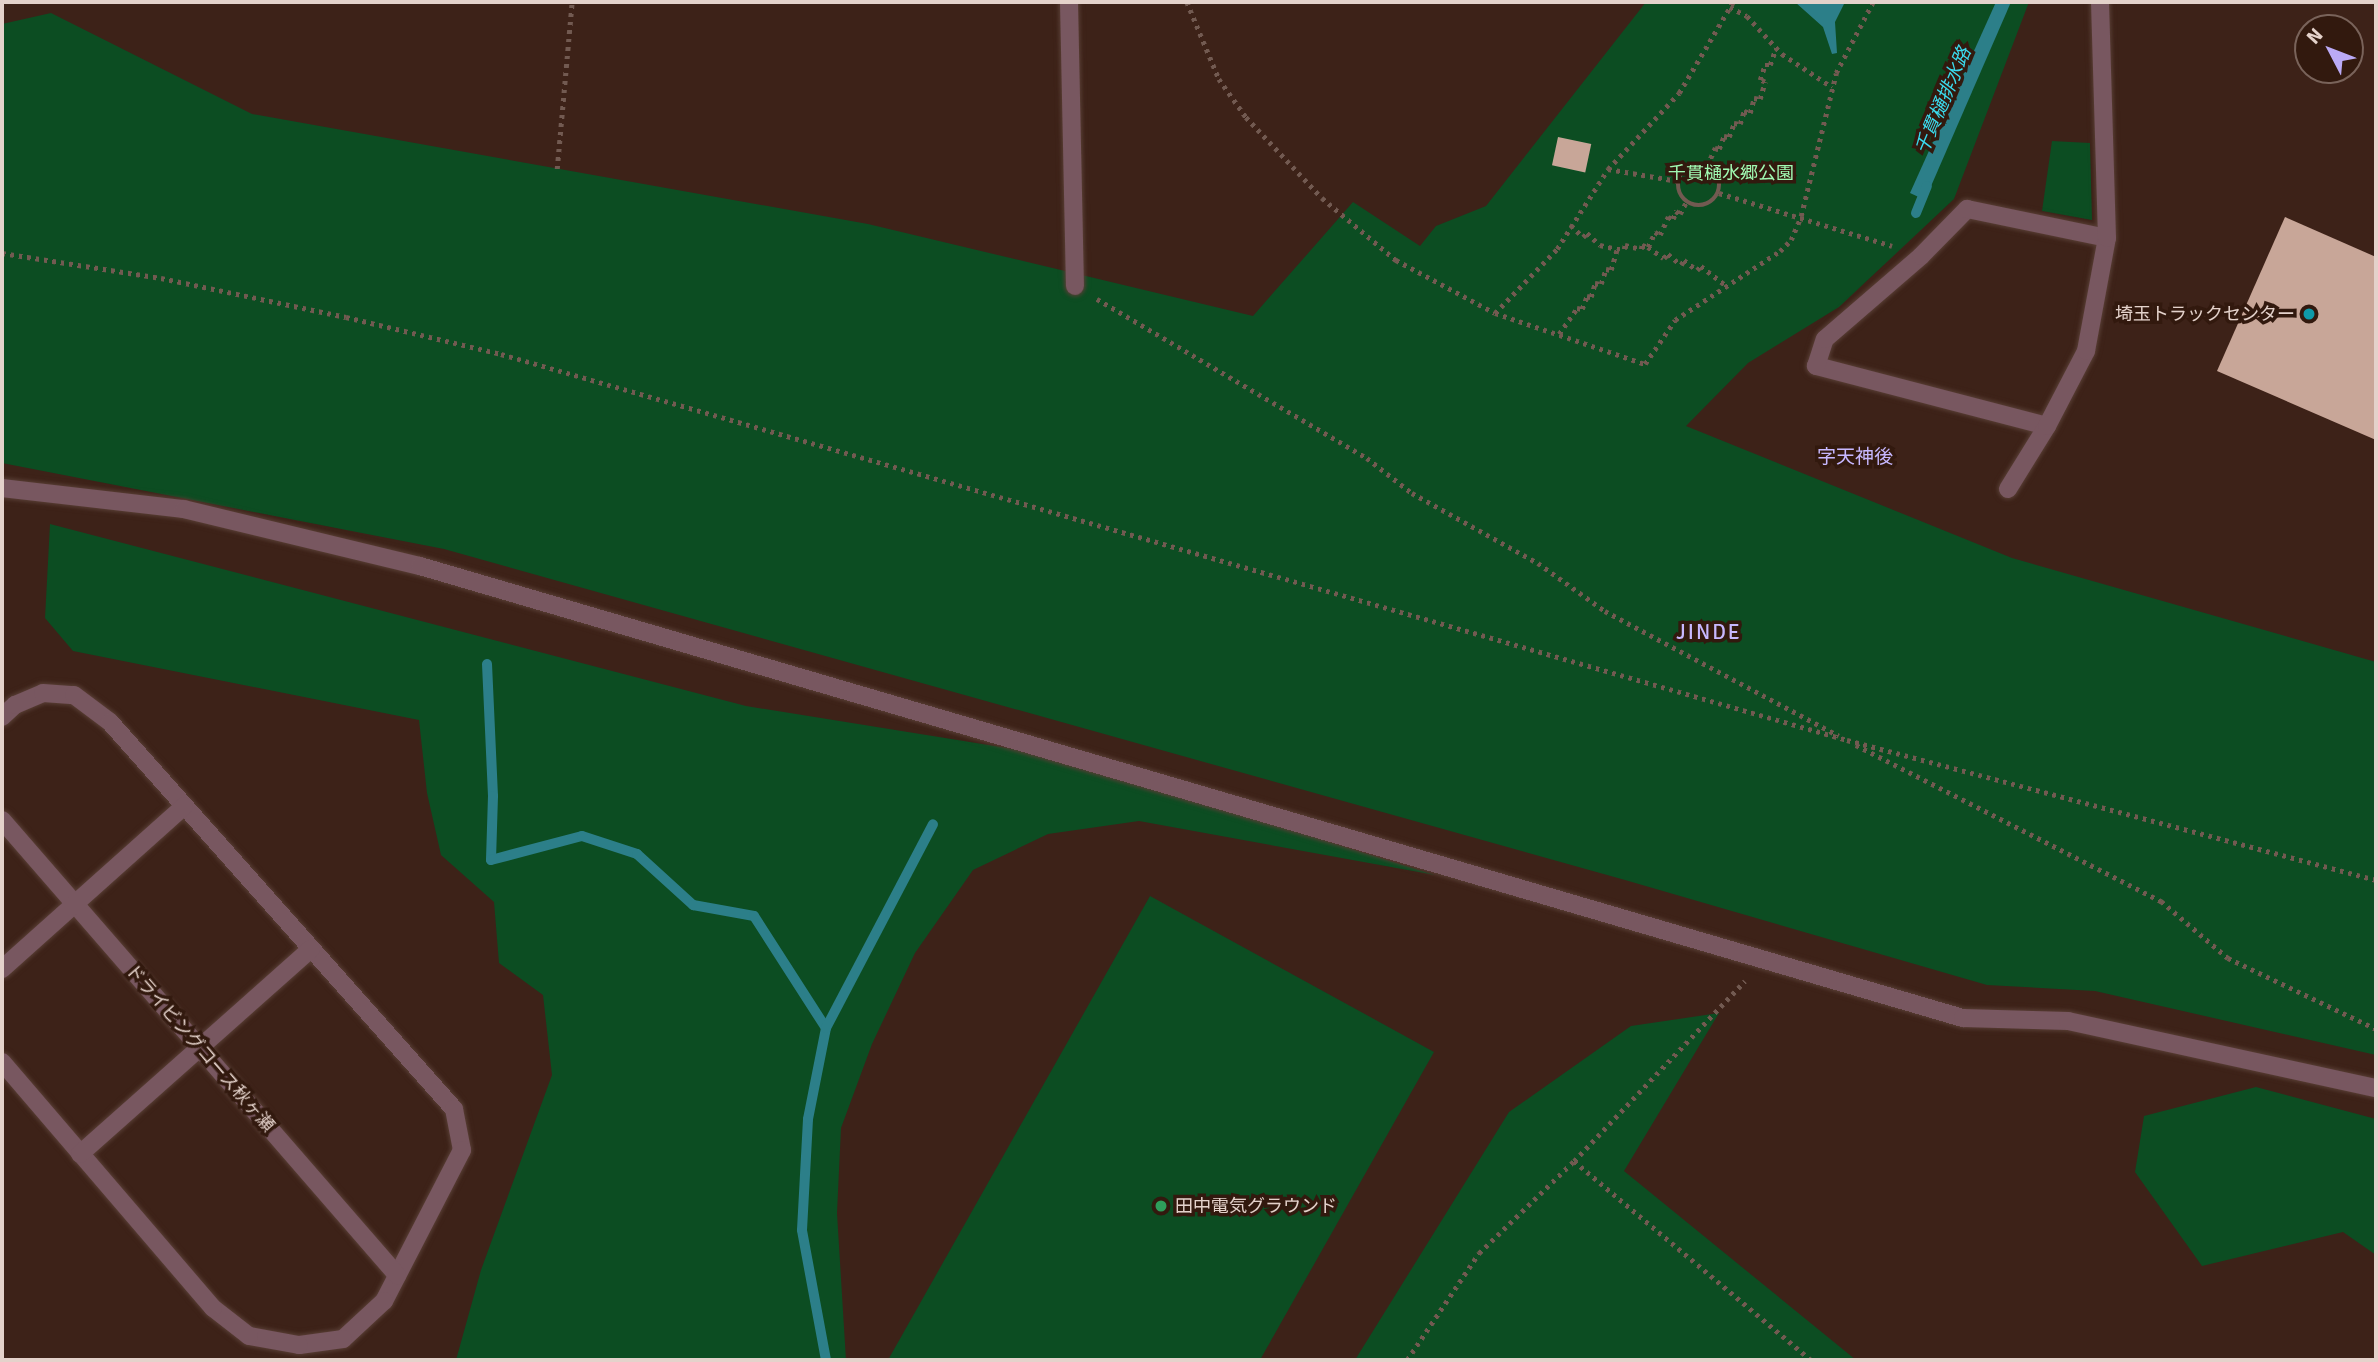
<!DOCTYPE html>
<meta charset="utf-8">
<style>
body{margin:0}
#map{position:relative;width:2378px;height:1362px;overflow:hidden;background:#3d2218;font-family:Signika,"Noto Sans JP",sans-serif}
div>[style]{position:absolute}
.green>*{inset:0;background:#0c4d22}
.water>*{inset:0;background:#2c7f89}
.stream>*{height:10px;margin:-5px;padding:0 5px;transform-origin:5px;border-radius:5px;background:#2c7f89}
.building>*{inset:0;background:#c8a698;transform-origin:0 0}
.path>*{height:4.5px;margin-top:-2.25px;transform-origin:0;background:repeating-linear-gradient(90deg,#725a51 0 3.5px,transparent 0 8.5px)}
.path>.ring{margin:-2.25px;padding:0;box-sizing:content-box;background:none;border:4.5px solid #725a51;border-radius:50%}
.roads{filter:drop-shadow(0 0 2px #583e35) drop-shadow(0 0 2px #583e35)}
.minor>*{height:18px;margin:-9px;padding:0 9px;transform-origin:9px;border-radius:9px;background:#785760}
.dots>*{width:19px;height:19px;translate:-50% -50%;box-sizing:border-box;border:4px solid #32190e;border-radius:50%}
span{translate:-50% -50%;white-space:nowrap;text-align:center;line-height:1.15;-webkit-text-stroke:7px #32190e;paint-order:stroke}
.park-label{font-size:18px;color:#a1fab3}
.poi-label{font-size:18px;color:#e4d2cb}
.right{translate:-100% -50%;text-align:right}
.left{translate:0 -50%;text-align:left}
.street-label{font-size:18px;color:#e4d2cb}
.water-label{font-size:19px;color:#3adbee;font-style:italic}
.neighbourhood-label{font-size:19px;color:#c7b8ff}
.quarter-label{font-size:21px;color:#c7b8ff;letter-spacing:2px}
.frame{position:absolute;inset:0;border:4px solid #e4d2cb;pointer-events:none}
.north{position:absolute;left:2294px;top:14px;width:70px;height:70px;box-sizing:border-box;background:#32190e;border:2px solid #79635a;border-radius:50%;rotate:312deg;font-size:19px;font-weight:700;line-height:28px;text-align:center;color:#e4d2cb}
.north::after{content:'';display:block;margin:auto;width:24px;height:32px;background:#bbaaf6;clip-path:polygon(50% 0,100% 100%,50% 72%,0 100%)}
</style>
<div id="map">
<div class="green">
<i style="clip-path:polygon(1646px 2px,2029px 2px,1954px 199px,1839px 307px,1748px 363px,1686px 426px,2012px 558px,2376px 662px,2376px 1055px,2095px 991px,1987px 985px,1625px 880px,444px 549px,2px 463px,2px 24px,51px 13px,252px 114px,868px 224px,1253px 316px,1353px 202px,1420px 246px,1436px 226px,1486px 206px)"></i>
<i style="clip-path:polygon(2052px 141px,2090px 143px,2092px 220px,2042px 211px)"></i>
<i style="clip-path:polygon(50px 524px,746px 706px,1051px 755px,1435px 875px,1139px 821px,1048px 834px,973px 870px,915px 953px,872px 1044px,841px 1128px,837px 1213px,846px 1360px,456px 1360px,481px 1270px,552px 1075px,543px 995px,499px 963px,494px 902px,441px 855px,427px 793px,419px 720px,73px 651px,45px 618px)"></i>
<i style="clip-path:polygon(1150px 896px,1434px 1052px,1260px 1360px,888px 1360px)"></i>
<i style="clip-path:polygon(1719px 1013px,1624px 1171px,1856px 1360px,1355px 1360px,1509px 1112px,1631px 1026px)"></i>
<i style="clip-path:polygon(2256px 1087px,2376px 1119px,2376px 1255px,2343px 1232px,2202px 1266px,2135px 1172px,2144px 1116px)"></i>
</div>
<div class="water">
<i style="clip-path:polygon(1795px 2px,1845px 2px,1835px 22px,1837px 53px,1832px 54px,1823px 27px)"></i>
<i style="clip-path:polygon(1996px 2px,2011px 2px,1925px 200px,1910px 193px)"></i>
</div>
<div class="stream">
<i style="left:1916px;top:213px;width:29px;rotate:-68deg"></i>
<i style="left:487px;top:664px;width:132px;rotate:87.4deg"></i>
<i style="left:493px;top:796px;width:64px;rotate:91.8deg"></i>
<i style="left:491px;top:860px;width:94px;rotate:-14.8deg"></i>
<i style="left:582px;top:836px;width:58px;rotate:18.1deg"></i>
<i style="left:637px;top:854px;width:76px;rotate:42.3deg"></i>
<i style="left:693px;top:905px;width:62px;rotate:10.2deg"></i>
<i style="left:754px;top:916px;width:133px;rotate:57.3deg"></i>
<i style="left:826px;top:1360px;width:132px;rotate:-100.5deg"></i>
<i style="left:802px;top:1230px;width:111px;rotate:-86.9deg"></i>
<i style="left:808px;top:1119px;width:93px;rotate:-78.8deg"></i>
<i style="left:826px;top:1028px;width:230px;rotate:-62.3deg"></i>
</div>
<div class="building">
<i style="left:1558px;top:137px;width:34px;height:29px;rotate:12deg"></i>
<i style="clip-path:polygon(2285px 217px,2376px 257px,2376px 440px,2217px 371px)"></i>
</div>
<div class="path">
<i style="left:1187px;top:2px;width:83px;rotate:67.4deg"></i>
<i style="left:1219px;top:79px;width:47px;rotate:54.6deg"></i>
<i style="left:1246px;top:117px;width:111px;rotate:46.8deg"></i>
<i style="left:1322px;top:198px;width:97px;rotate:40deg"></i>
<i style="left:1396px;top:260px;width:112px;rotate:28.2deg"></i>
<i style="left:1495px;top:313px;width:158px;rotate:18.8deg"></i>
<i style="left:1645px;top:364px;width:53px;rotate:-55.7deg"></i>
<i style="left:1675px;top:320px;width:126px;rotate:-33.3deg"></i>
<i style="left:1780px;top:251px;width:16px;rotate:-45deg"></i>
<i style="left:1791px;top:240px;width:26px;rotate:-67deg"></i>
<i style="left:1801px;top:216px;width:147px;rotate:-76.2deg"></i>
<i style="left:1836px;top:73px;width:80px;rotate:-62.5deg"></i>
<i style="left:1730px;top:7px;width:19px;rotate:28deg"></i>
<i style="left:1747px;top:16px;width:52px;rotate:47.4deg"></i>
<i style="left:1782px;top:54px;width:60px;rotate:33.4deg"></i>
<i class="ring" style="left:1678px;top:164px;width:37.5px;height:37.5px"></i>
<i style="left:1707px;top:166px;width:20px;rotate:-66deg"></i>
<i style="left:1715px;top:148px;width:4px;rotate:14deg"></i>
<i style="left:1719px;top:149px;width:14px;rotate:-69deg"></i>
<i style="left:1724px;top:136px;width:5px;rotate:11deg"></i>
<i style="left:1729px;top:137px;width:15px;rotate:-70deg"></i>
<i style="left:1734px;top:123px;width:6px;rotate:9deg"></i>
<i style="left:1740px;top:124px;width:14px;rotate:-73deg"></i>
<i style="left:1744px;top:111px;width:6px;rotate:18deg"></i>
<i style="left:1750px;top:113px;width:16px;rotate:-75deg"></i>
<i style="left:1754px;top:98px;width:6px;rotate:9deg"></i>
<i style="left:1760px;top:99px;width:18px;rotate:-74deg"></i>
<i style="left:1765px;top:82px;width:5px;rotate:-158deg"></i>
<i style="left:1760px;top:80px;width:16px;rotate:-72deg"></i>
<i style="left:1765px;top:65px;width:5px"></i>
<i style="left:1770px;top:65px;width:18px;rotate:-71deg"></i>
<i style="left:557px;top:169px;width:168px;rotate:-84.9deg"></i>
<i style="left:1608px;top:169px;width:71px;rotate:9.7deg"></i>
<i style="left:1719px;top:193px;width:181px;rotate:17deg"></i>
<i style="left:1571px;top:225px;width:17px;rotate:45deg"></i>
<i style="left:1583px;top:237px;width:6px;rotate:-45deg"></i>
<i style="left:1587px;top:233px;width:18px;rotate:43deg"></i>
<i style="left:1600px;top:245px;width:17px;rotate:13deg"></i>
<i style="left:1648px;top:247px;width:19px;rotate:35deg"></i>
<i style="left:1664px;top:258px;width:6px;rotate:-45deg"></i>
<i style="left:1668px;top:254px;width:17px;rotate:40deg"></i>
<i style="left:1681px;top:265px;width:6px;rotate:-59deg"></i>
<i style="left:1684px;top:260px;width:16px;rotate:38deg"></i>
<i style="left:1697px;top:270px;width:6px;rotate:-45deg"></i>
<i style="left:1701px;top:266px;width:31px;rotate:38deg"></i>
<i style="left:2px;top:253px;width:161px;rotate:8.9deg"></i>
<i style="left:161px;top:278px;width:189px;rotate:11.9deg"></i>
<i style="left:346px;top:317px;width:159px;rotate:13.4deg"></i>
<i style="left:501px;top:354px;width:1400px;rotate:16deg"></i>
<i style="left:1847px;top:740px;width:547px;rotate:14.82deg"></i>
<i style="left:1097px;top:299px;width:313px;rotate:30.5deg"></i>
<i style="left:1367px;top:458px;width:57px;rotate:37.9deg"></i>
<i style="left:1412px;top:493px;width:144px;rotate:29.1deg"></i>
<i style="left:1538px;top:563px;width:82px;rotate:35.6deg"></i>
<i style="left:1605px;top:611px;width:265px;rotate:28.1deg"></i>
<i style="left:1495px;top:313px;width:89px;rotate:-45.9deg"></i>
<i style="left:1557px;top:249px;width:95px;rotate:-57.5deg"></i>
<i style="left:1608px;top:169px;width:104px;rotate:-46.9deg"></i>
<i style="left:1679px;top:93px;width:106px;rotate:-59.3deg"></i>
<i style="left:1559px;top:334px;width:32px;rotate:-55deg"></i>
<i style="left:1577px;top:308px;width:5px;rotate:11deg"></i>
<i style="left:1582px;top:309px;width:14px;rotate:-69deg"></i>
<i style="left:1587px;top:296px;width:4px;rotate:14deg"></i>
<i style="left:1591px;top:297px;width:15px;rotate:-74deg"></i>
<i style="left:1595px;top:283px;width:6px;rotate:9deg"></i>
<i style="left:1601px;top:284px;width:16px;rotate:-72deg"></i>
<i style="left:1606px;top:269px;width:5px;rotate:11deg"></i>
<i style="left:1611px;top:270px;width:22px;rotate:-74deg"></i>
<i style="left:1617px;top:249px;width:7px"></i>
<i style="left:1624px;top:249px;width:4px;rotate:-76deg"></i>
<i style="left:1625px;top:245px;width:16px;rotate:14deg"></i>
<i style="left:1641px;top:249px;width:4px;rotate:-76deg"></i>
<i style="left:1642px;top:245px;width:6px;rotate:18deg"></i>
<i style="left:1648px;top:247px;width:17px;rotate:-65deg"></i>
<i style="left:1655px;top:232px;width:6px;rotate:31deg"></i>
<i style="left:1660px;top:235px;width:20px;rotate:-66deg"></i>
<i style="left:1668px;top:217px;width:5px;rotate:22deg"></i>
<i style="left:1673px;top:219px;width:9px;rotate:-69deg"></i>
<i style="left:1676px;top:211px;width:5px;rotate:37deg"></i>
<i style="left:1680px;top:214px;width:13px;rotate:-63deg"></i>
<i style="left:1856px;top:745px;width:343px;rotate:27.1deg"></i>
<i style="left:2161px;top:901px;width:88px;rotate:40.4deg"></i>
<i style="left:2228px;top:958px;width:164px;rotate:25.6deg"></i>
<i style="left:1574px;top:1161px;width:309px;rotate:40deg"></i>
<i style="left:1407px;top:1360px;width:129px;rotate:-56.1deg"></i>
<i style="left:1479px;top:1253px;width:132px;rotate:-44.1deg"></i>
<i style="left:1574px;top:1161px;width:248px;rotate:-46.5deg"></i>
</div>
<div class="roads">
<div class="minor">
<i style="left:1069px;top:2px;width:284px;rotate:88.8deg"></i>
<i style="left:2047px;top:426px;width:239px;rotate:-165.4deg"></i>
<i style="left:1816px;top:366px;width:28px;rotate:-72deg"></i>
<i style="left:1825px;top:339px;width:127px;rotate:-40.8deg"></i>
<i style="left:1921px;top:256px;width:66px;rotate:-45.6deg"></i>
<i style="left:1967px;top:209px;width:143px;rotate:11.7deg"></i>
<i style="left:2px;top:488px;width:183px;rotate:6.6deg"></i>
<i style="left:184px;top:509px;width:243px;rotate:13.6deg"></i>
<i style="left:420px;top:566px;width:1608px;rotate:16.33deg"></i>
<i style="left:1963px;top:1018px;width:105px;rotate:1.6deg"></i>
<i style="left:2068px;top:1021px;width:315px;rotate:12.3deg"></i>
<i style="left:2008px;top:489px;width:74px;rotate:-58.2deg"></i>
<i style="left:2047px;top:426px;width:85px;rotate:-62.5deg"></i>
<i style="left:2086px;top:351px;width:115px;rotate:-79.5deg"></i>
<i style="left:2107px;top:238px;width:236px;rotate:-91.7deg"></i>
<i style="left:2px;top:717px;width:18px;rotate:-43deg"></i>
<i style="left:15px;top:705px;width:30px;rotate:-23deg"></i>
<i style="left:43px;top:693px;width:31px;rotate:4deg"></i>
<i style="left:74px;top:695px;width:45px;rotate:36.9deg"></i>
<i style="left:110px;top:722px;width:518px;rotate:48.37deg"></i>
<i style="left:454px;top:1109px;width:42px;rotate:79deg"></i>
<i style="left:462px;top:1150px;width:170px;rotate:117.3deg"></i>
<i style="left:384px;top:1301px;width:56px;rotate:137.2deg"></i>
<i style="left:343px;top:1339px;width:44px;rotate:172.2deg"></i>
<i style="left:299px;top:1345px;width:51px;rotate:-169.8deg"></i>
<i style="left:249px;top:1336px;width:46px;rotate:-142.1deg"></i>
<i style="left:213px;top:1308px;width:324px;rotate:-130.6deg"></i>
<i style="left:2px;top:820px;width:603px;rotate:49.04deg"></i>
<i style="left:2px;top:969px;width:244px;rotate:-41.8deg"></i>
<i style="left:80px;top:1154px;width:309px;rotate:-41.6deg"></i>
</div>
</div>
<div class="dots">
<i style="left:2309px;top:314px;background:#0f9aa8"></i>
<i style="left:1161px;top:1206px;background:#2e9e5b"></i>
</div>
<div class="park-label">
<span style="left:1731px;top:173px">千貫樋水郷公園</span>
</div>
<div class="poi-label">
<span class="right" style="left:2295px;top:314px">埼玉トラックセンター</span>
<span class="left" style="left:1175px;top:1206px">田中電気グラウンド</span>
</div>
<div class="street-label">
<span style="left:200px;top:1048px;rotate:49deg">ドライビングコース秋ヶ瀬</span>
</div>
<div class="water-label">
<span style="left:1944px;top:101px;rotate:-67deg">千貫樋排水路</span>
</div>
<div class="neighbourhood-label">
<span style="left:1855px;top:458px">字天神後</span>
</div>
<div class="quarter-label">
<span style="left:1709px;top:632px">JINDE</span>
</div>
<div class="frame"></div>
<div class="north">N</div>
</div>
